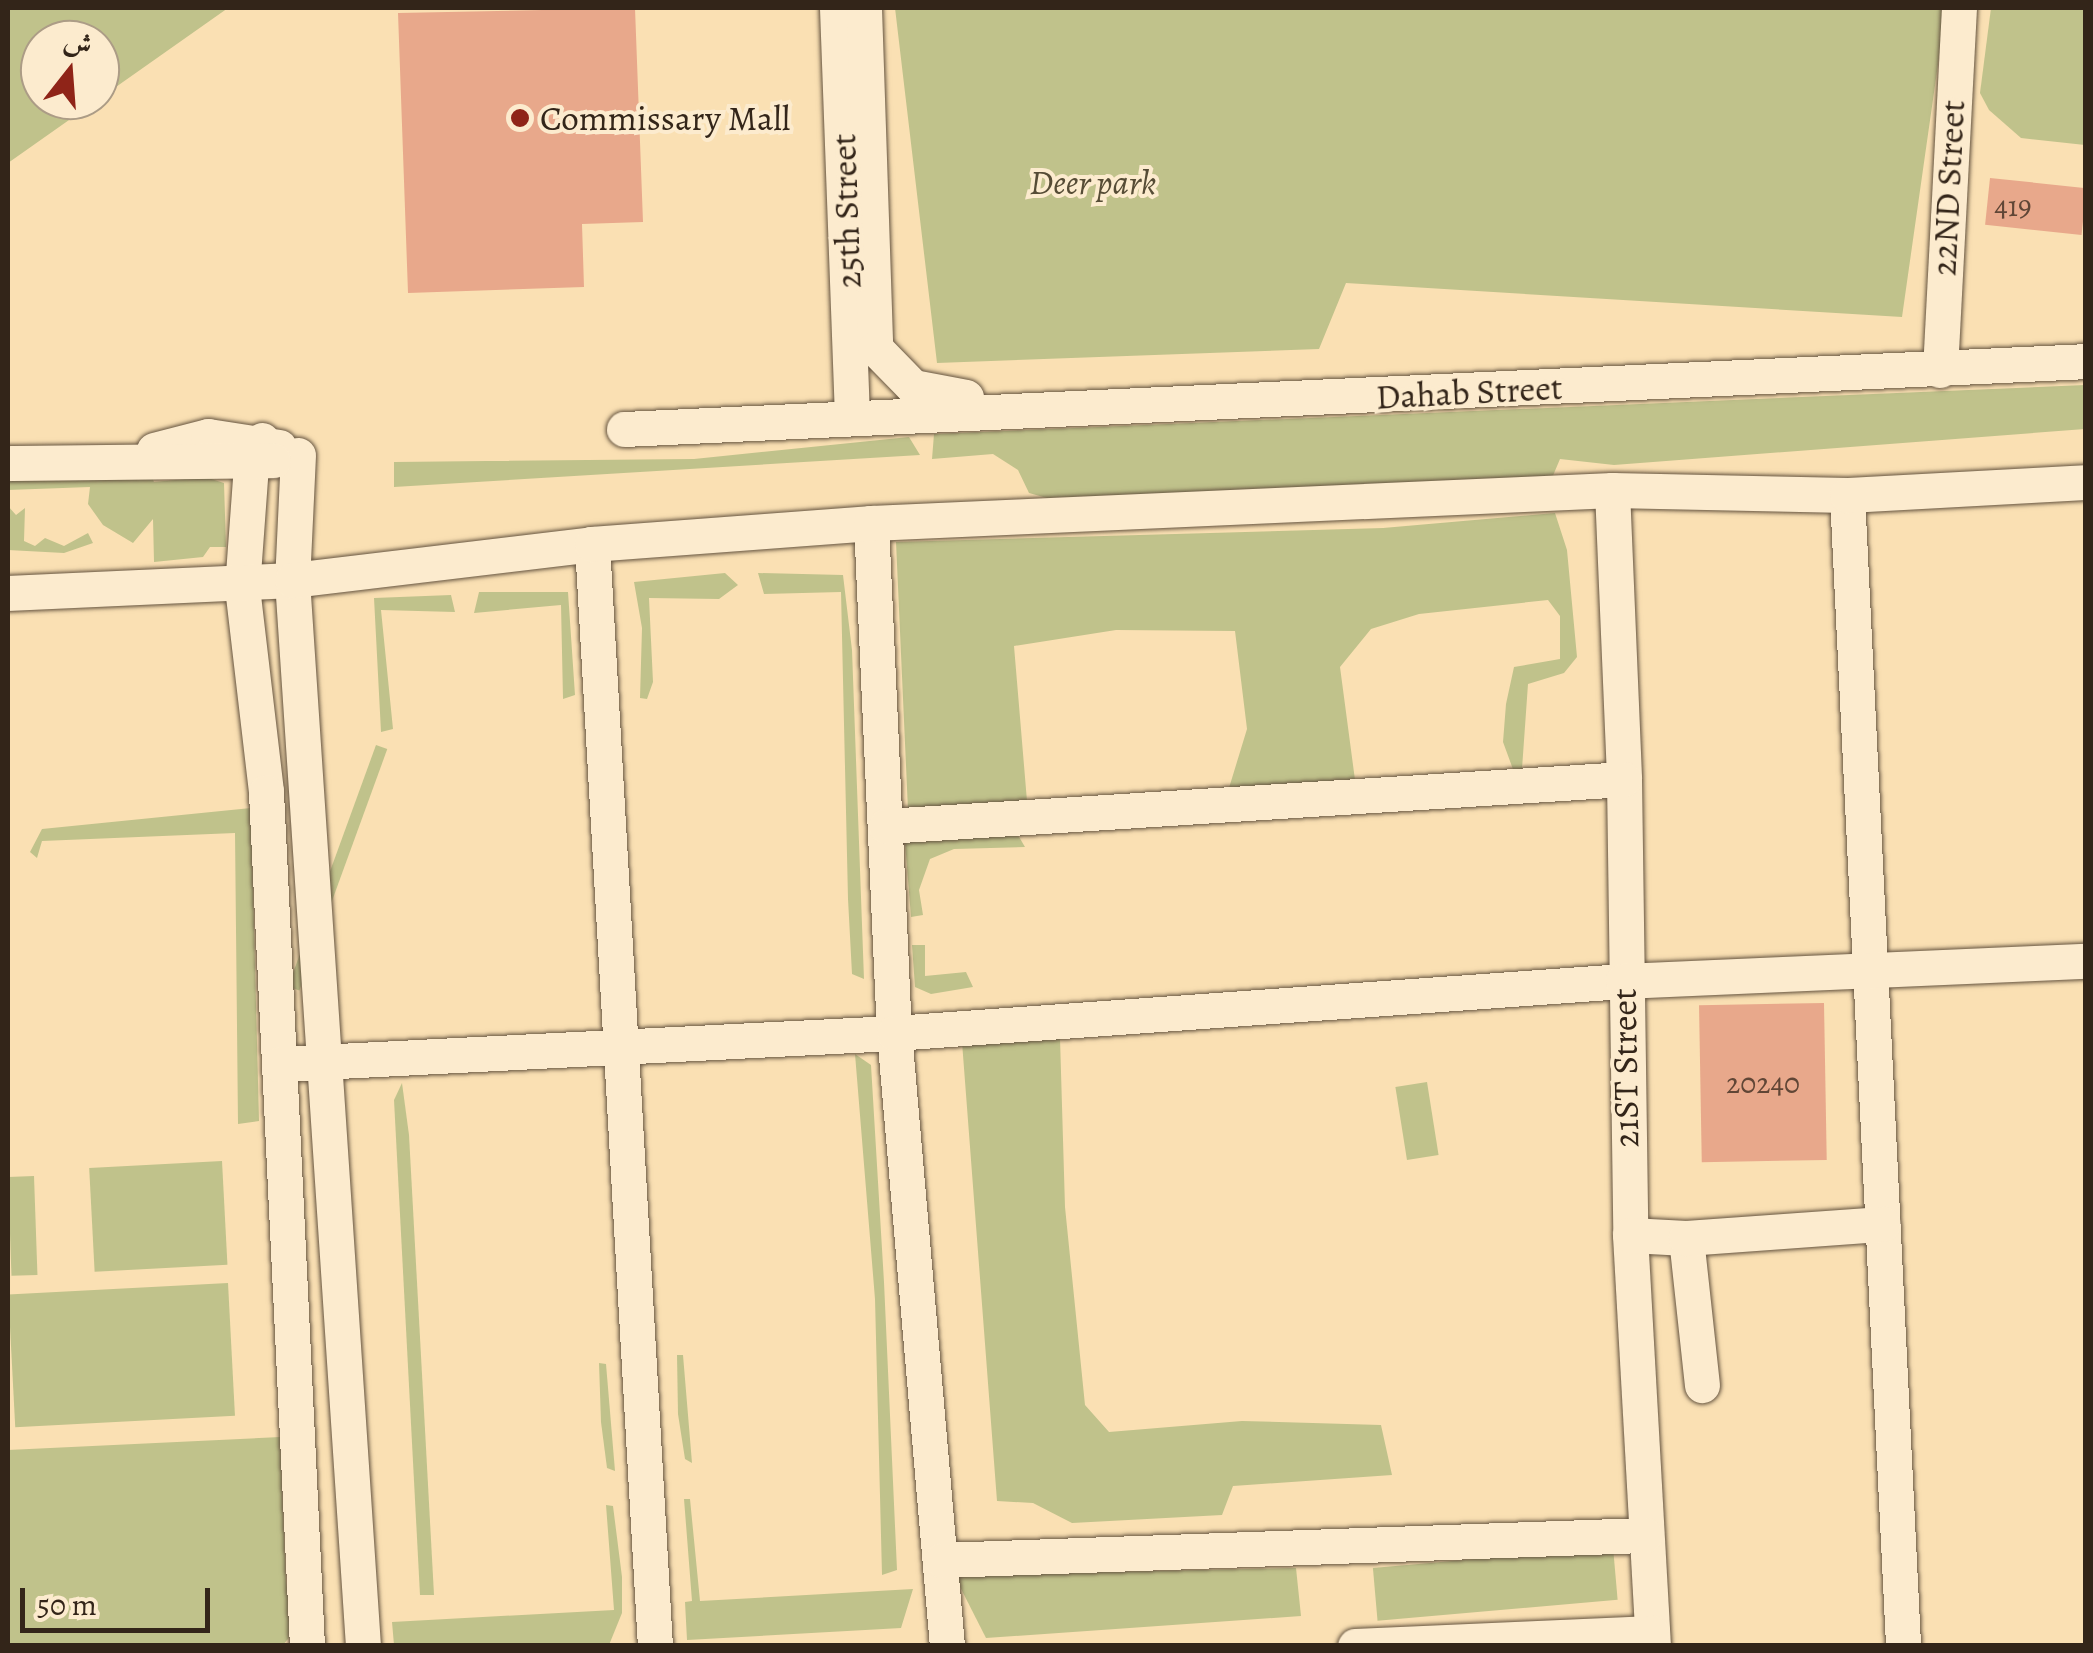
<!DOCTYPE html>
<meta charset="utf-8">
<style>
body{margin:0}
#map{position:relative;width:2093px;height:1653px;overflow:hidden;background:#fae0b3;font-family:Alegreya,Amiri,serif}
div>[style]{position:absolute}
.green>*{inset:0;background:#c0c28b;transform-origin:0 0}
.building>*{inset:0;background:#e8a88b;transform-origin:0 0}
.roads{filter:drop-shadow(0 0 2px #655440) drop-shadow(0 0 2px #655440)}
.minor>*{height:35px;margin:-17.5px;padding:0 17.5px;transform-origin:17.5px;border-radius:17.5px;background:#fcebce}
.dots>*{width:28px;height:28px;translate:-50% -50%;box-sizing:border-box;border:5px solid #fcebce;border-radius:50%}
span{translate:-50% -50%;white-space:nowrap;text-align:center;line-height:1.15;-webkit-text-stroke:8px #fcebce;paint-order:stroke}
.number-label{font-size:30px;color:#604636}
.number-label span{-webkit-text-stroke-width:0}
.poi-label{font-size:35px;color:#332519}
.left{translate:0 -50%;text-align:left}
.park-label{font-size:35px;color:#564c36;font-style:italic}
.street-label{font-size:35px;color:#332519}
.frame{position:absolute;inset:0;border:10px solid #332519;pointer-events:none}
.north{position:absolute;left:20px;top:20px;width:100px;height:100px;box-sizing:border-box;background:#fcebce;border:2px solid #ac9c86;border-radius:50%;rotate:17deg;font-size:28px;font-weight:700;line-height:40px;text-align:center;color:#332519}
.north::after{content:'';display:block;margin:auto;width:35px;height:45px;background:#8f2418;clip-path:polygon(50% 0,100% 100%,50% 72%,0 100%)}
.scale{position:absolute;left:20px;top:1588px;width:190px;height:45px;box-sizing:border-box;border:5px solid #332519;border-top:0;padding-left:12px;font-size:30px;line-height:35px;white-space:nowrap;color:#332519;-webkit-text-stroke:8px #fcebce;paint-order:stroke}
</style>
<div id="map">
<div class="green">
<i style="clip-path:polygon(evenodd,8px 8px,228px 8px,8px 163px,8px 8px,40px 40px,100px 40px,100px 100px,40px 100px,40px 40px)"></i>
<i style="clip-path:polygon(895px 8px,1946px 8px,1902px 317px,1346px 283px,1319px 349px,937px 363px)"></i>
<i style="clip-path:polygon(1991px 8px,2085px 8px,2085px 145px,2021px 138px,1989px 110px,1980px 93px)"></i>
<i style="clip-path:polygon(2085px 385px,2085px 429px,1614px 465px,1560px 459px,1552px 478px,1047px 498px,1029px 493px,1018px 470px,993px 454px,932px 459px,934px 434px)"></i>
<i style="clip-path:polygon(909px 437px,920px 455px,394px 487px,394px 462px,694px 459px)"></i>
<i style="clip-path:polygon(150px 472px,154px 482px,205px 477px,224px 483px,226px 547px,210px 547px,203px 557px,154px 562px,153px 519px,133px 543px,103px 525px,88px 504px,90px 487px,8px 490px,8px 475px)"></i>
<i style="clip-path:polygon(8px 506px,16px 515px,25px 508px,24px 541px,35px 546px,45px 538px,64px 546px,88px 533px,93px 543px,64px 553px,8px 550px)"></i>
<i style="clip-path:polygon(1555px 513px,1567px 550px,1577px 657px,1564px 673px,1528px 684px,1522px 769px,1514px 772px,1503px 742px,1506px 704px,1514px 667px,1560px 659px,1560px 616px,1548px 600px,1419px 614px,1371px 629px,1340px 667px,1355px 780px,1229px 788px,1247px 729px,1235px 631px,1116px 630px,1014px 646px,1027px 801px,908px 810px,896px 542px,1383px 528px)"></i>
<i style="clip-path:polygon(725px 573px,738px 585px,719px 599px,649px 598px,653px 682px,647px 699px,640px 698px,642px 628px,634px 582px)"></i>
<i style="clip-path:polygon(758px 573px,843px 575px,852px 650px,864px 979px,852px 974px,848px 899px,841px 592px,764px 594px)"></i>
<i style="clip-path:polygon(479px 592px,568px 592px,575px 695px,563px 699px,561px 605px,474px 613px)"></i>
<i style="clip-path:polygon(451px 595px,455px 612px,381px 610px,393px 729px,381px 732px,374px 598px)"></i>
<i style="left:376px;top:745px;width:12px;height:257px;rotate:20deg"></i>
<i style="clip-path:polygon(251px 808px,259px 1121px,238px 1124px,235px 833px,42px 841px,37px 858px,30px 852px,42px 829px)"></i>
<i style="clip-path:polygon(1015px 830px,1025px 847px,954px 849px,930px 859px,919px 890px,923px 915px,911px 917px,905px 842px)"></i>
<i style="clip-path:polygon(912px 945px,925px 945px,925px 976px,966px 972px,973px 987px,931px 994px,915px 987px)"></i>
<i style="clip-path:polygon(1060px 1038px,1065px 1207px,1085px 1405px,1109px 1432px,1242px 1421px,1381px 1425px,1392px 1475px,1233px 1486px,1222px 1515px,1072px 1523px,1033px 1503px,997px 1501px,962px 1042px)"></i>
<i style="clip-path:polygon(855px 1054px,871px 1065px,884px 1282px,897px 1570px,882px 1575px,875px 1299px)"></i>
<i style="left:1427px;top:1082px;width:74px;height:32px;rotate:81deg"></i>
<i style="clip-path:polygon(402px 1083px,409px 1135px,434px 1595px,420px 1595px,394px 1100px)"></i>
<i style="left:222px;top:1161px;width:104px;height:133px;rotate:87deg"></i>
<i style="left:34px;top:1176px;width:99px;height:26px;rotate:88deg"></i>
<i style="left:228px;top:1283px;width:133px;height:220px;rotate:87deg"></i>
<i style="clip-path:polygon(677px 1355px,683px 1355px,692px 1463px,685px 1459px,678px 1414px)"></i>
<i style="clip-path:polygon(599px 1363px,606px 1364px,615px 1471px,607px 1468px,601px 1422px)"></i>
<i style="clip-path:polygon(280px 1437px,286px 1583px,296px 1629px,283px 1645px,8px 1645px,8px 1450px)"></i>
<i style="clip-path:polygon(684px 1499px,690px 1499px,700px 1601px,913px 1589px,901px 1628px,687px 1640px,685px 1602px,692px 1601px)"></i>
<i style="clip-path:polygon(606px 1505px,613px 1506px,622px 1577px,622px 1613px,609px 1645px,394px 1645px,392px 1622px,614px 1610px)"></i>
<i style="left:1613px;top:1547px;width:53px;height:241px;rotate:85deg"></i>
<i style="clip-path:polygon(1296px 1568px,1301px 1616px,986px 1638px,954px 1575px)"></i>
</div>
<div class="building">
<i style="clip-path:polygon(635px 8px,643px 222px,582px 224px,584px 287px,408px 293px,398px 13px)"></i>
<i style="left:1990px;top:178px;width:97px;height:47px;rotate:6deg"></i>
<i style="left:1824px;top:1003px;width:157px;height:125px;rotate:89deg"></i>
</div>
<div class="roads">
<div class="minor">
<i style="left:837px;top:8px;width:407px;rotate:87.9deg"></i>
<i style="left:864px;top:8px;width:340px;rotate:88.1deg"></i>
<i style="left:875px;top:348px;width:54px;rotate:45.7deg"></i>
<i style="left:913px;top:387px;width:54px;rotate:10.7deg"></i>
<i style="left:1940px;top:370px;width:362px;rotate:-87deg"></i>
<i style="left:624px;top:429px;width:1464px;rotate:-2.66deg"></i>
<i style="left:262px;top:440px;width:27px;rotate:114deg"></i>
<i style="left:251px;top:465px;width:122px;rotate:94.2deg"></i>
<i style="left:242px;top:587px;width:206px;rotate:83.3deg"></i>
<i style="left:266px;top:792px;width:855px;rotate:87.25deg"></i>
<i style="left:154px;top:450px;width:56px;rotate:-14.5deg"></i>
<i style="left:208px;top:436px;width:72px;rotate:8.8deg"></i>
<i style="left:298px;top:455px;width:125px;rotate:92.7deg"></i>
<i style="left:292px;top:580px;width:1068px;rotate:86.19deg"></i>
<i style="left:8px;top:463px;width:265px;rotate:-0.6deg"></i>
<i style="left:1612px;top:490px;width:289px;rotate:87.6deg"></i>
<i style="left:1624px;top:779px;width:456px;rotate:89.2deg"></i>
<i style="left:1630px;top:1235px;width:412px;rotate:86.8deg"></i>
<i style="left:1847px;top:495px;width:1152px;rotate:87.21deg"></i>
<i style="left:871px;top:523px;width:511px;rotate:87.42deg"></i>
<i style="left:894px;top:1033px;width:615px;rotate:85.06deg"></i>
<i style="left:592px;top:544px;width:1104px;rotate:86.73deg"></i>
<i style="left:8px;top:593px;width:284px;rotate:-2.6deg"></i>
<i style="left:292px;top:580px;width:302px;rotate:-6.8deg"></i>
<i style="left:592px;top:544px;width:280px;rotate:-4.3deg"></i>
<i style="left:871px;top:523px;width:742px;rotate:-2.55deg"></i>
<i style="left:1612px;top:490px;width:235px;rotate:1.2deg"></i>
<i style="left:1847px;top:495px;width:239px;rotate:-3.1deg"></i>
<i style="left:886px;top:826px;width:739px;rotate:-3.64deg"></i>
<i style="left:279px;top:1064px;width:616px;rotate:-2.89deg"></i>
<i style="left:894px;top:1033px;width:731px;rotate:-4.08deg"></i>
<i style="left:1623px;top:981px;width:463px;rotate:-2.5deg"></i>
<i style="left:1630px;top:1235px;width:56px;rotate:3.1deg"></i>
<i style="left:1686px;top:1238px;width:148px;rotate:83.8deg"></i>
<i style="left:1686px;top:1238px;width:197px;rotate:-4.1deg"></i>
<i style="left:942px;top:1560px;width:703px;rotate:-2.04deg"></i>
<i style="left:1355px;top:1646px;width:297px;rotate:-2.5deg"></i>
</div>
</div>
<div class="dots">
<i style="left:520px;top:118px;background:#8f2418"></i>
</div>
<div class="number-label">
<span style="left:2013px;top:206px">419</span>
<span style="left:1763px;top:1083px">20240</span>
</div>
<div class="poi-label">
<span class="left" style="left:540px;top:118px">Commissary Mall</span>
</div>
<div class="park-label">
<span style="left:1093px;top:182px">Deer park</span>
</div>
<div class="street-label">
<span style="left:1948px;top:188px;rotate:-87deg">22ND Street</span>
<span style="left:846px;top:211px;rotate:-92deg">25th Street</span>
<span style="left:1469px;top:392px;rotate:-3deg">Dahab Street</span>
<span style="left:1625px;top:1068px;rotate:-91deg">21ST Street</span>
</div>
<div class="frame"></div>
<div class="north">ش</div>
<div class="scale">50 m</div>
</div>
